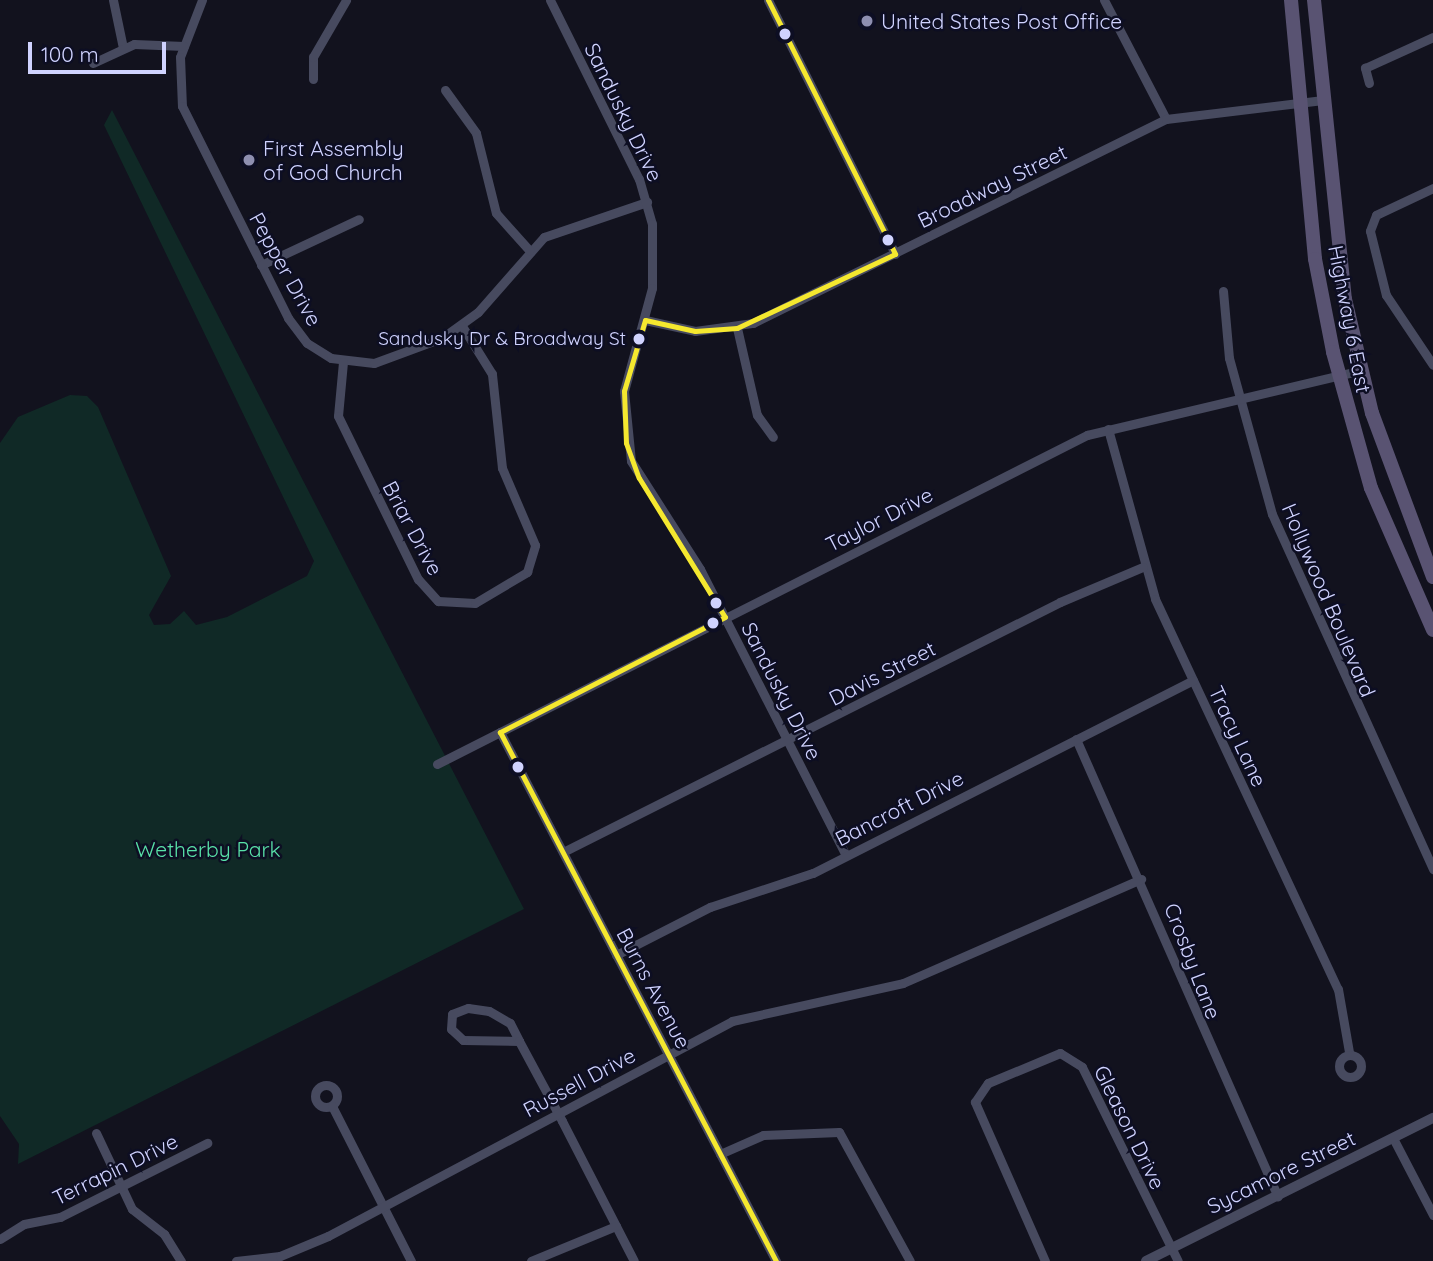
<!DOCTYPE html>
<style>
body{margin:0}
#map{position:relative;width:1433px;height:1261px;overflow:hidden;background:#12121e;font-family:Quicksand,sans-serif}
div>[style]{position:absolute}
.green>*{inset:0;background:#102926}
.minor>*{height:9px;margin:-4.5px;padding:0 4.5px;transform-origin:4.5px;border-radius:4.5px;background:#474a5f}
.minor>.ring{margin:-4.5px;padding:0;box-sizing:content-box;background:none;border:9px solid #474a5f;border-radius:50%}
.tertiary>*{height:10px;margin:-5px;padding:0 5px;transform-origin:5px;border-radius:5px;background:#474a5f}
.primary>*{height:14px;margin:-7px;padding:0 7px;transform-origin:7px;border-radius:7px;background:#595372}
.bus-1>*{height:5px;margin:-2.5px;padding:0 2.5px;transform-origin:2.5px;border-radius:2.5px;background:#f5e82f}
.dots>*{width:19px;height:19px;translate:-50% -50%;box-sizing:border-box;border:4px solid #0d0e23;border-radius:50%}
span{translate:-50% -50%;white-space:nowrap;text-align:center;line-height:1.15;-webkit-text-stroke:5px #0d0e23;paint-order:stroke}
.bus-label{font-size:19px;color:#d0d3ff}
.right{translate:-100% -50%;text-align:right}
.poi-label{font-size:21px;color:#d0d3ff}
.left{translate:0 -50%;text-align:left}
.street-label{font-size:21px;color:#d0d3ff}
.park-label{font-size:21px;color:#59e2a8}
.scale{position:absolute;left:28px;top:42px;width:138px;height:32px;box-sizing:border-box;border:4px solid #d0d3ff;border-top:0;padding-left:9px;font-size:21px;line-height:24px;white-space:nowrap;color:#d0d3ff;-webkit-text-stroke:5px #0d0e23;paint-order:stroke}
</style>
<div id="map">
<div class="green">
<i style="clip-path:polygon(112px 110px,524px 909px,18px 1164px,19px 1144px,0 1116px,0 443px,18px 417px,70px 395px,87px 396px,98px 407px,171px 576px,149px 615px,154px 625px,170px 624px,184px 611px,196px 625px,227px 617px,307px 576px,314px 561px,104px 125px)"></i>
</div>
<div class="minor">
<i style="left:113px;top:0;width:49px;rotate:78.2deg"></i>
<i style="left:202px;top:0;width:61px;rotate:111.1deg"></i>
<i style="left:180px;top:57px;width:49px;rotate:87.7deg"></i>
<i style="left:182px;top:106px;width:237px;rotate:63.4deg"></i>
<i style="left:288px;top:318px;width:31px;rotate:53deg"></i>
<i style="left:307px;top:343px;width:28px;rotate:32deg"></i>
<i style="left:331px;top:358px;width:43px;rotate:6.6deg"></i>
<i style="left:374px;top:363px;width:72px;rotate:-20.2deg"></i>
<i style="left:442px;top:338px;width:44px;rotate:-35.8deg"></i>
<i style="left:478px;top:312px;width:100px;rotate:-48.7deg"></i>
<i style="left:544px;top:237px;width:109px;rotate:-18.8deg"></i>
<i style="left:550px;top:0;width:200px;rotate:63.6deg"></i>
<i style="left:639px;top:179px;width:47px;rotate:73.9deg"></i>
<i style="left:652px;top:224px;width:64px;rotate:90deg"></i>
<i style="left:652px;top:288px;width:107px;rotate:105.2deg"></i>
<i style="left:624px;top:391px;width:70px;rotate:84.3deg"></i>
<i style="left:631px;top:461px;width:128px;rotate:57.4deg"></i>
<i style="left:700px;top:569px;width:321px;rotate:63deg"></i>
<i style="left:768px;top:0;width:284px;rotate:63.4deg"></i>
<i style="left:1104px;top:0;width:134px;rotate:62.5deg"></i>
<i style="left:93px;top:63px;width:45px;rotate:-24.9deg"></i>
<i style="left:134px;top:44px;width:50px;rotate:2.3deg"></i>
<i style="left:313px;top:79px;width:22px;rotate:-90deg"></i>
<i style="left:313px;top:57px;width:66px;rotate:-59.9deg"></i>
<i style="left:1369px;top:83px;width:16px;rotate:-105deg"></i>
<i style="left:1365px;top:68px;width:75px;rotate:-24.5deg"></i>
<i style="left:445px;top:90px;width:53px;rotate:54.2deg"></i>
<i style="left:476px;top:133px;width:82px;rotate:76deg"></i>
<i style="left:496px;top:213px;width:50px;rotate:48.3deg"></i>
<i style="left:1433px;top:188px;width:63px;rotate:154.7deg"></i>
<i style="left:1376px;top:215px;width:17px;rotate:111deg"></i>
<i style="left:1370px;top:231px;width:66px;rotate:76deg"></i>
<i style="left:1386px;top:295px;width:84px;rotate:56.1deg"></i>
<i style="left:261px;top:265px;width:108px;rotate:-25.1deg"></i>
<i style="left:1223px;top:291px;width:67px;rotate:84.9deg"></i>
<i style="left:1229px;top:358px;width:162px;rotate:74.6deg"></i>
<i style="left:1272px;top:514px;width:390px;rotate:65.6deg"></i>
<i style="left:645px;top:320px;width:51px;rotate:12.4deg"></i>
<i style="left:695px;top:331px;width:59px;rotate:-7.9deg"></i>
<i style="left:753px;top:323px;width:461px;rotate:-26.3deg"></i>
<i style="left:1166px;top:119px;width:158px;rotate:-6.9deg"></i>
<i style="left:737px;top:328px;width:89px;rotate:77.1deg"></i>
<i style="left:757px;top:415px;width:27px;rotate:54deg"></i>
<i style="left:343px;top:362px;width:54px;rotate:95.3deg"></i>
<i style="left:338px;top:416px;width:182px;rotate:63.9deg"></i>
<i style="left:418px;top:579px;width:30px;rotate:48deg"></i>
<i style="left:438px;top:601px;width:37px;rotate:3deg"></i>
<i style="left:475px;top:603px;width:61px;rotate:-30.8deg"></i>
<i style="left:527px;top:572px;width:28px;rotate:-73deg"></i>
<i style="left:535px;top:545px;width:84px;rotate:-113.2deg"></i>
<i style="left:502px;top:468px;width:95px;rotate:-96.1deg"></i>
<i style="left:492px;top:374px;width:57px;rotate:-122deg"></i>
<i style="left:1108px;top:429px;width:176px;rotate:74.5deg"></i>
<i style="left:1155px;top:599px;width:431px;rotate:64.9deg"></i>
<i style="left:1338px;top:989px;width:64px;rotate:80.1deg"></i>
<i style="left:500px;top:732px;width:597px;rotate:62.45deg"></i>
<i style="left:1076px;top:739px;width:500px;rotate:66.2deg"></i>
<i style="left:437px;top:764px;width:729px;rotate:-26.85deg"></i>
<i style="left:1087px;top:435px;width:282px;rotate:-13.3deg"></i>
<i style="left:563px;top:852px;width:556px;rotate:-26.7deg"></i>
<i style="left:1060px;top:602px;width:90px;rotate:-22.9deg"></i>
<i style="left:616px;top:955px;width:106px;rotate:-27.1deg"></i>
<i style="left:710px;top:907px;width:108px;rotate:-18.3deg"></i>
<i style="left:813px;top:873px;width:426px;rotate:-26.9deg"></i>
<i style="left:519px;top:1041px;width:56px;rotate:-179deg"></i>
<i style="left:463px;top:1040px;width:16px;rotate:-137deg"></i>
<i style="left:451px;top:1029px;width:15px;rotate:-86deg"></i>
<i style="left:452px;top:1014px;width:17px;rotate:-21deg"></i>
<i style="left:468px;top:1008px;width:21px;rotate:8deg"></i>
<i style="left:489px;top:1011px;width:24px;rotate:30deg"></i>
<i style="left:510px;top:1023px;width:20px;rotate:63deg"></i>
<i style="left:519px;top:1041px;width:91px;rotate:61.7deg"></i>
<i style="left:562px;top:1121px;width:157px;rotate:62.8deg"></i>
<i class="ring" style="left:1339px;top:1055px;width:13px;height:13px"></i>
<i class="ring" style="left:315px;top:1085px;width:13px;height:13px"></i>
<i style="left:332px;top:1106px;width:174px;rotate:63deg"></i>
<i style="left:96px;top:1133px;width:84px;rotate:64.7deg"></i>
<i style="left:132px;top:1209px;width:41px;rotate:38deg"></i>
<i style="left:164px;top:1234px;width:32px;rotate:58deg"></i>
<i style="left:1393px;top:1138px;width:87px;rotate:62.5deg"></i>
<i style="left:720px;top:1154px;width:47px;rotate:-23.8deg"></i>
<i style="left:763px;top:1135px;width:76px;rotate:-2.3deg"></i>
<i style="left:839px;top:1132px;width:147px;rotate:61.2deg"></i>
<i style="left:0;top:1239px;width:28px;rotate:-32deg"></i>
<i style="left:24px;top:1224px;width:37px;rotate:-11deg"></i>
<i style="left:60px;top:1217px;width:165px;rotate:-26.7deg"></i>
<i style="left:236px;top:1261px;width:44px;rotate:-6.5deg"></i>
<i style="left:280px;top:1256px;width:52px;rotate:-22.6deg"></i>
<i style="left:328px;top:1236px;width:458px;rotate:-28deg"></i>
<i style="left:732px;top:1021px;width:175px;rotate:-12.5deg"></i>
<i style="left:903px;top:983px;width:260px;rotate:-23.6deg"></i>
<i style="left:531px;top:1261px;width:92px;rotate:-22.4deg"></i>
<i style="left:1045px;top:1261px;width:174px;rotate:-113.8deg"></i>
<i style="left:975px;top:1102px;width:23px;rotate:-56deg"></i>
<i style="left:988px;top:1083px;width:78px;rotate:-22.6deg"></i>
<i style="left:1060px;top:1053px;width:26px;rotate:32deg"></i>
<i style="left:1082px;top:1067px;width:216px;rotate:63.7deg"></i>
</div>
<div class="tertiary">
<i style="left:1146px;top:1261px;width:321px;rotate:-26.5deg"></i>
</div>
<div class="primary">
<i style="left:1291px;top:0;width:260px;rotate:84.7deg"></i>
<i style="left:1315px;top:259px;width:95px;rotate:79deg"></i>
<i style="left:1333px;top:352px;width:141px;rotate:74.4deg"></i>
<i style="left:1371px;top:488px;width:155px;rotate:66.4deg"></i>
<i style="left:1314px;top:0;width:301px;rotate:84.1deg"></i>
<i style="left:1345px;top:299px;width:117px;rotate:76.7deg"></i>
<i style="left:1372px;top:413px;width:175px;rotate:69.6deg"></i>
</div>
<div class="bus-1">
<i style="left:768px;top:0;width:284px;rotate:63.4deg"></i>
<i style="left:895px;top:254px;width:174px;rotate:154.9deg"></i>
<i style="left:737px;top:328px;width:42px;rotate:175.9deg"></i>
<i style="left:695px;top:331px;width:51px;rotate:-167.6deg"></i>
<i style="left:645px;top:320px;width:74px;rotate:106.5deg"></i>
<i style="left:624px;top:391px;width:52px;rotate:87.8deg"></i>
<i style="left:626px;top:443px;width:37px;rotate:70deg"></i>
<i style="left:639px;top:478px;width:163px;rotate:58.3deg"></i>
<i style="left:725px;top:617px;width:253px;rotate:152.9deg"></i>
<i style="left:500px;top:732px;width:597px;rotate:62.45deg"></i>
</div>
<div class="dots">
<i style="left:867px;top:21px;background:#8e8fb0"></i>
<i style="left:785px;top:34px;background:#d0d3ff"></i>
<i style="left:249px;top:160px;background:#8e8fb0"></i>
<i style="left:888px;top:240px;background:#d0d3ff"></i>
<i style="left:639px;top:339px;background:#d0d3ff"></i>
<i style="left:716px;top:603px;background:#d0d3ff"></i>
<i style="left:713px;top:623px;background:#d0d3ff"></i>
<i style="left:518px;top:767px;background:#d0d3ff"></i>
</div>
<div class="bus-label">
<span class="right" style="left:626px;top:339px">Sandusky Dr &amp; Broadway St</span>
</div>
<div class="poi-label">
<span class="left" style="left:881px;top:21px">United States Post Office</span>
<span class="left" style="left:263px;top:160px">First Assembly<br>of God Church</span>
</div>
<div class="street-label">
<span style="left:624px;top:112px;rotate:64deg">Sandusky Drive</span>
<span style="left:992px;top:186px;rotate:-26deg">Broadway Street</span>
<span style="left:286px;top:269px;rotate:61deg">Pepper Drive</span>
<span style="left:1350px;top:319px;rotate:79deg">Highway 6 East</span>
<span style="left:879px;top:519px;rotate:-27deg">Taylor Drive</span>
<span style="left:413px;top:528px;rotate:62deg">Briar Drive</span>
<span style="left:1329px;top:600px;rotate:67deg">Hollywood Boulevard</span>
<span style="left:882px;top:673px;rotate:-27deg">Davis Street</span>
<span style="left:782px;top:691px;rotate:63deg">Sandusky Drive</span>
<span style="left:1238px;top:736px;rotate:65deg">Tracy Lane</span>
<span style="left:899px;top:808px;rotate:-27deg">Bancroft Drive</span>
<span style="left:1193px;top:961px;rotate:69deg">Crosby Lane</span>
<span style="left:654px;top:988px;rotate:62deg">Burns Avenue</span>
<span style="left:579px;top:1082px;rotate:-28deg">Russell Drive</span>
<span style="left:1130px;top:1127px;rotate:64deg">Gleason Drive</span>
<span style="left:115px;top:1169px;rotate:-26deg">Terrapin Drive</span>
<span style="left:1281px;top:1172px;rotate:-26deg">Sycamore Street</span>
</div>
<div class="park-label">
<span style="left:208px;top:849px">Wetherby Park</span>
</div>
<div class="scale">100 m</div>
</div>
